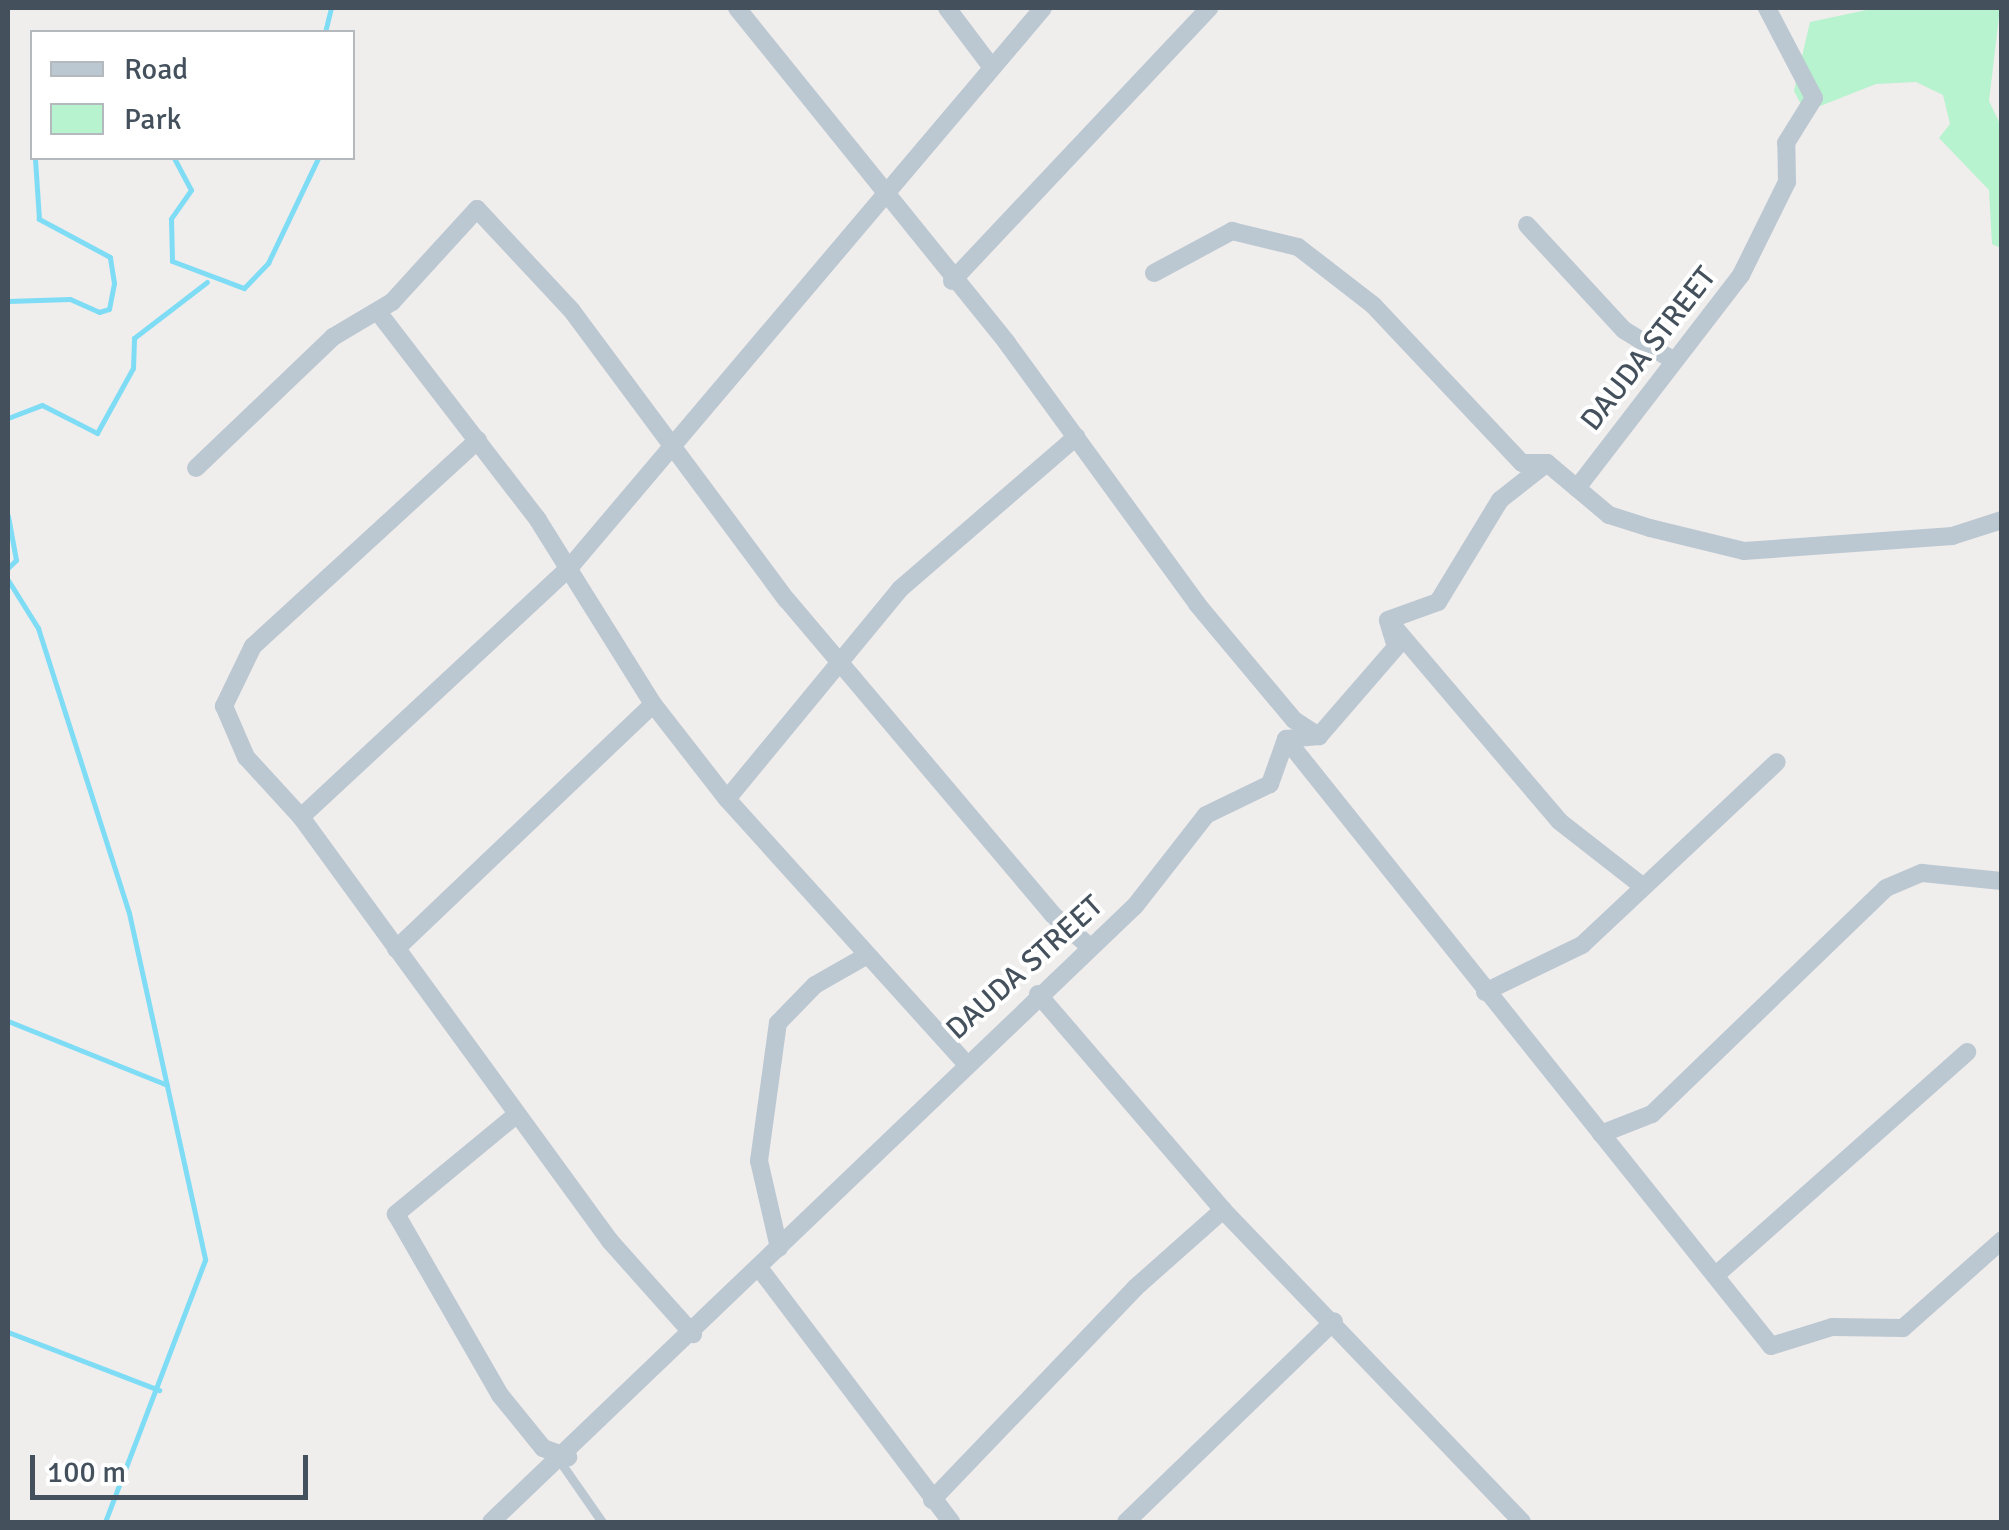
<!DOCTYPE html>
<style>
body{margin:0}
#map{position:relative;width:2009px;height:1530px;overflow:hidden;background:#f0eded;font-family:Signika,sans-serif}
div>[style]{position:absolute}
.green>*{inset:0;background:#b6f3ce}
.stream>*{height:5px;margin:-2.5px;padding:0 2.5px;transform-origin:2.5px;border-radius:2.5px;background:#7fdcf5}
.lane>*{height:9px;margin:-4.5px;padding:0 4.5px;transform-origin:4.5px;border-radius:4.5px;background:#bcc8d1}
.street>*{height:18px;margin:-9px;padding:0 9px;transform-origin:9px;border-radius:9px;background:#bcc8d1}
span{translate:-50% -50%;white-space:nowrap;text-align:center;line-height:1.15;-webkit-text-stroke:8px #fff;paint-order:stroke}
.street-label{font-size:30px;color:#44515d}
.frame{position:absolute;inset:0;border:10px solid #44515d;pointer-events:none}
.legend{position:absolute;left:30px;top:30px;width:325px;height:130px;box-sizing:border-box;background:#fff;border:2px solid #b4b9be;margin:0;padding:12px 18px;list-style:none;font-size:30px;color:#44515d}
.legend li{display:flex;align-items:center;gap:20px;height:50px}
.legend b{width:50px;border:2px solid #b4b9be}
.scale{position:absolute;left:30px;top:1455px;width:278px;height:45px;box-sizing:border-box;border:5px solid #44515d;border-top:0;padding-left:12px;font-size:30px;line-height:35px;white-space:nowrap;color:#44515d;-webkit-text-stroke:8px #fff;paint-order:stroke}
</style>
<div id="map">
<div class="green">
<i style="clip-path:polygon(1876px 8px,2000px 8px,1989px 101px,2001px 126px,2001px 248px,1992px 244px,1989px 190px,1939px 138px,1950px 124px,1943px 95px,1916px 82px,1876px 84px,1805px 112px,1794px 91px,1810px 22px)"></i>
</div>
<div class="stream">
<i style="left:325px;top:32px;width:25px;rotate:-76deg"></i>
<i style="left:32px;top:125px;width:29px;rotate:90deg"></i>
<i style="left:174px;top:158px;width:36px;rotate:62deg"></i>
<i style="left:191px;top:190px;width:35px;rotate:125deg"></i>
<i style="left:171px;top:219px;width:42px;rotate:88.6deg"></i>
<i style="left:172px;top:261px;width:77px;rotate:20.6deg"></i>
<i style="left:244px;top:288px;width:35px;rotate:-46deg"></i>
<i style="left:268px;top:263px;width:116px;rotate:-64.5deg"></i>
<i style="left:8px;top:301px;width:62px;rotate:-1.8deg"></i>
<i style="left:70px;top:299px;width:32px;rotate:24deg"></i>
<i style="left:99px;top:312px;width:10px;rotate:-17deg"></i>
<i style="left:109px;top:309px;width:26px;rotate:-79deg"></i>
<i style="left:114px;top:283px;width:26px;rotate:-99deg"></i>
<i style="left:110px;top:257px;width:81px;rotate:-151.8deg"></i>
<i style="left:39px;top:219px;width:61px;rotate:-93.8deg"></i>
<i style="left:8px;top:418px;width:36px;rotate:-21deg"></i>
<i style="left:42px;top:405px;width:62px;rotate:27deg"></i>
<i style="left:97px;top:433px;width:74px;rotate:-61deg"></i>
<i style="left:133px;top:368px;width:30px;rotate:-88deg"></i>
<i style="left:134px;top:338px;width:92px;rotate:-37.5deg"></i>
<i style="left:8px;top:516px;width:45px;rotate:79.7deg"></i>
<i style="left:16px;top:560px;width:11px;rotate:135deg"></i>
<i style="left:8px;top:580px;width:57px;rotate:58deg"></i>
<i style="left:38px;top:628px;width:299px;rotate:72.3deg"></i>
<i style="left:129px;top:913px;width:355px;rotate:77.6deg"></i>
<i style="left:205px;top:1260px;width:280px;rotate:110.9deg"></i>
<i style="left:8px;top:1021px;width:171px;rotate:21.9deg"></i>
<i style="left:8px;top:1332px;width:162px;rotate:21deg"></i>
</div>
<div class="lane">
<i style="left:561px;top:1463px;width:72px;rotate:55.2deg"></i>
</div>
<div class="street">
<i style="left:737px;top:8px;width:430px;rotate:51.1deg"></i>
<i style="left:1007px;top:343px;width:323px;rotate:53.9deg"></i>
<i style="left:1197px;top:604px;width:151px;rotate:50.1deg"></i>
<i style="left:1294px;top:720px;width:30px;rotate:33deg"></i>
<i style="left:947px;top:8px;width:71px;rotate:53deg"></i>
<i style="left:1527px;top:225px;width:143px;rotate:47.3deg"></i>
<i style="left:1624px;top:330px;width:55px;rotate:31.7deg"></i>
<i style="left:1154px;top:273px;width:89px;rotate:-28.3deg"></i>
<i style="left:1232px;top:231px;width:68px;rotate:13.6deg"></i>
<i style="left:1298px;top:247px;width:95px;rotate:37.7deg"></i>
<i style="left:1373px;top:305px;width:217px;rotate:46.7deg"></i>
<i style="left:1522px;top:463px;width:25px"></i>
<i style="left:1547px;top:463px;width:81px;rotate:40deg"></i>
<i style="left:1609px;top:515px;width:43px;rotate:17.6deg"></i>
<i style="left:1650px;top:528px;width:97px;rotate:13.7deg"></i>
<i style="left:1744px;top:551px;width:209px;rotate:-4.1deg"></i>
<i style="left:1952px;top:536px;width:52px;rotate:-17.7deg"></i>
<i style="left:952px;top:281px;width:375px;rotate:-46.7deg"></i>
<i style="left:378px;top:312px;width:262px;rotate:52.4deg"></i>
<i style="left:538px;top:520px;width:217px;rotate:58deg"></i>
<i style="left:653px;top:704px;width:120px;rotate:52.1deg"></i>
<i style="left:727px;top:799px;width:353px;rotate:47.9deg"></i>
<i style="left:478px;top:440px;width:305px;rotate:137.5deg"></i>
<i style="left:253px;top:646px;width:67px;rotate:115.8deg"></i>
<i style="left:224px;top:706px;width:56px;rotate:66.7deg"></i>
<i style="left:246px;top:757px;width:81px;rotate:47.5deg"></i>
<i style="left:301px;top:817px;width:525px;rotate:53.92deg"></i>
<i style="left:610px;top:1241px;width:125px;rotate:48.3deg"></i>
<i style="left:196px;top:468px;width:190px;rotate:-43.7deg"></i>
<i style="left:333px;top:337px;width:69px;rotate:-30.7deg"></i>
<i style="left:392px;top:302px;width:126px;rotate:-47.6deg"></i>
<i style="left:477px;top:209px;width:139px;rotate:47deg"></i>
<i style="left:572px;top:311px;width:360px;rotate:53.4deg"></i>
<i style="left:787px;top:600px;width:411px;rotate:49.8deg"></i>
<i style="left:1052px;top:914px;width:49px;rotate:40.9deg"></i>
<i style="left:1577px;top:488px;width:269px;rotate:-52.4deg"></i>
<i style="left:1741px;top:275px;width:104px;rotate:-63.7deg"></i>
<i style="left:1787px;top:182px;width:39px;rotate:-91deg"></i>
<i style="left:1786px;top:143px;width:53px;rotate:-58.1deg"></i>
<i style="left:1814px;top:98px;width:102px;rotate:-117.6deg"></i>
<i style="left:1395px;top:628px;width:253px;rotate:49.6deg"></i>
<i style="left:1559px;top:821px;width:104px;rotate:38deg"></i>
<i style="left:1286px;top:739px;width:777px;rotate:51.37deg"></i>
<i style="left:1771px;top:1346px;width:64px;rotate:-17.3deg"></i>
<i style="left:1832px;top:1327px;width:71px;rotate:0.8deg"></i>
<i style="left:1903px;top:1328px;width:132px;rotate:-41.6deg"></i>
<i style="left:727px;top:799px;width:272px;rotate:-50.5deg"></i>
<i style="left:900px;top:589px;width:233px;rotate:-40.8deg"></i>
<i style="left:301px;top:817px;width:367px;rotate:-42.9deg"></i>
<i style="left:570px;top:567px;width:732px;rotate:-49.76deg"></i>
<i style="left:396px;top:949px;width:355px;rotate:-43.6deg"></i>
<i style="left:1485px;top:992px;width:108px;rotate:-25.9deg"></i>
<i style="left:1582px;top:945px;width:267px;rotate:-43.2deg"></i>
<i style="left:1038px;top:994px;width:284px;rotate:49.4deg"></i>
<i style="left:1223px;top:1210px;width:432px;rotate:46.2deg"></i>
<i style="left:516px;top:1115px;width:156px;rotate:140.5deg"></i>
<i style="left:396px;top:1214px;width:209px;rotate:60.1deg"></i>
<i style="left:500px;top:1395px;width:68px;rotate:50.9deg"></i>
<i style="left:543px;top:1448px;width:27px;rotate:20deg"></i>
<i style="left:1601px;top:1134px;width:55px;rotate:-21.4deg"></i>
<i style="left:1652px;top:1114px;width:325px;rotate:-44deg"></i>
<i style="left:1886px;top:888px;width:39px;rotate:-23deg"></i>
<i style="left:1922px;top:873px;width:80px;rotate:5.7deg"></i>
<i style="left:779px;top:1248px;width:89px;rotate:-102.9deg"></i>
<i style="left:759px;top:1161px;width:139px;rotate:-82.2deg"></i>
<i style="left:778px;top:1023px;width:53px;rotate:-45.8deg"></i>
<i style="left:815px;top:985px;width:56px;rotate:-29.7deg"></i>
<i style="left:760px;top:1269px;width:317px;rotate:52.9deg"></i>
<i style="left:1716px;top:1275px;width:336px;rotate:-41.6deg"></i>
<i style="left:932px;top:1500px;width:294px;rotate:-46.2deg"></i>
<i style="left:1135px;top:1288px;width:118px;rotate:-41.6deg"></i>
<i style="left:491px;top:1522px;width:891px;rotate:-43.73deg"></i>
<i style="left:1135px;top:906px;width:115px;rotate:-52deg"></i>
<i style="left:1206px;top:815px;width:71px;rotate:-25.8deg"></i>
<i style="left:1270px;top:784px;width:48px;rotate:-70.4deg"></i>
<i style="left:1286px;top:739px;width:33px;rotate:-5deg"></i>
<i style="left:1319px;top:736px;width:118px;rotate:-49.1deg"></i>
<i style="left:1396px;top:647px;width:28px;rotate:-107deg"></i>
<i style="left:1388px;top:620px;width:53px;rotate:-19.8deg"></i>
<i style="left:1438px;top:602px;width:119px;rotate:-58.7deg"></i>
<i style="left:1500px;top:500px;width:60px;rotate:-38.2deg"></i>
<i style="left:1126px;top:1522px;width:289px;rotate:-44deg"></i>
</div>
<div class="street-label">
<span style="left:1649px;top:349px;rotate:-52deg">DAUDA STREET</span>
<span style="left:1025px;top:968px;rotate:-42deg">DAUDA STREET</span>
</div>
<div class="frame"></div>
<ul class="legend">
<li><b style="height:12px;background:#bcc8d1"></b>Road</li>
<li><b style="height:28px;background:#b6f3ce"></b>Park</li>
</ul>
<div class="scale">100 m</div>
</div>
